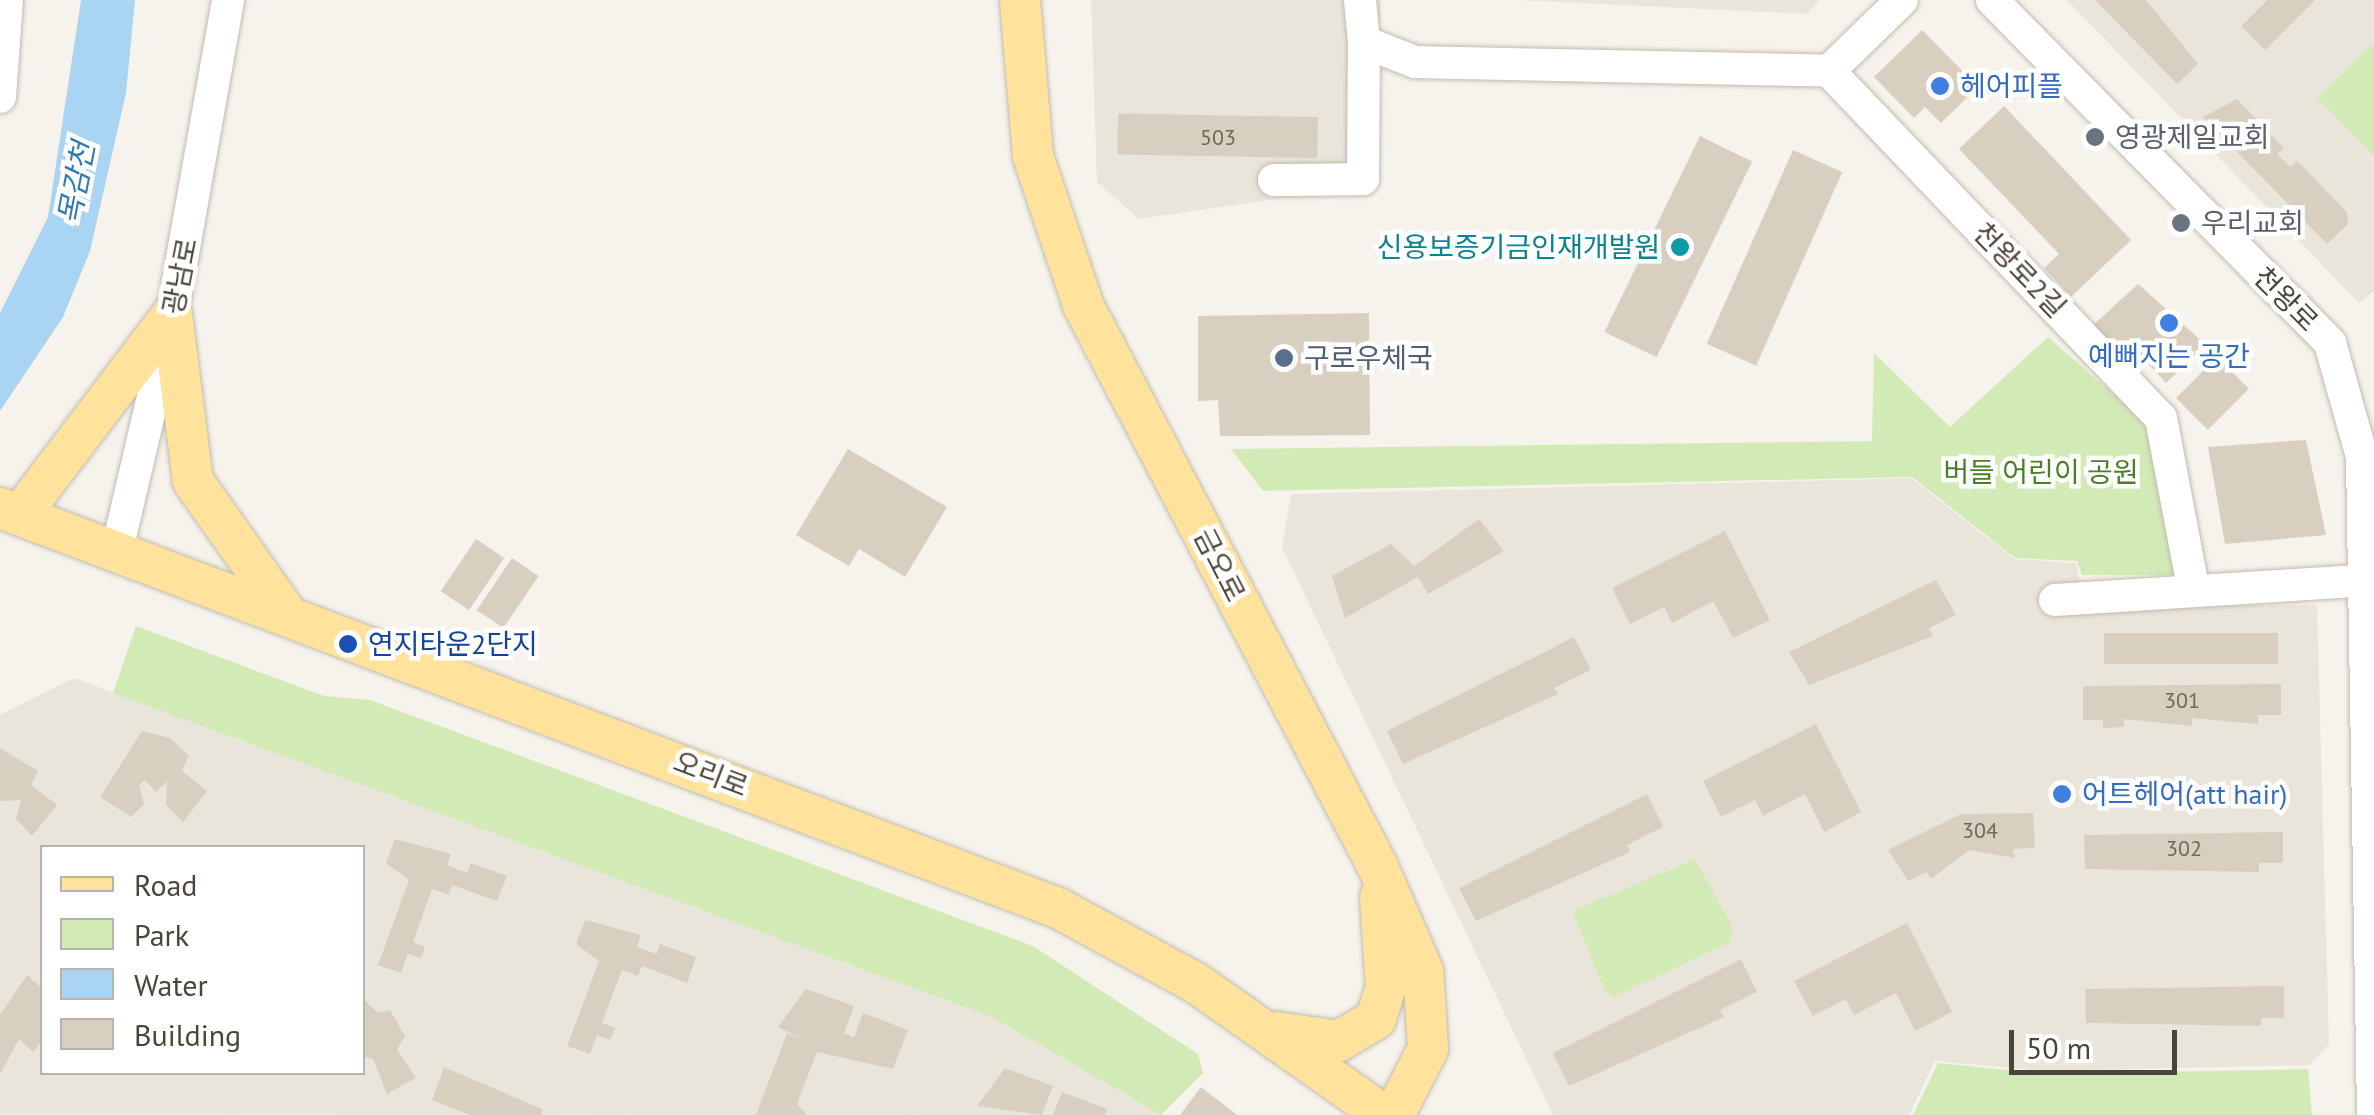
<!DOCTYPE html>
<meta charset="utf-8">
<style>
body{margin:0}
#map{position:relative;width:2374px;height:1115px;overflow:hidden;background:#f6f3ec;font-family:"PT Sans","Noto Sans KR",sans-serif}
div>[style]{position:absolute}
.residential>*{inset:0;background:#eae5da}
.green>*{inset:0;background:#d2eab5}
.water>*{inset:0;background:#a9d4f2}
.building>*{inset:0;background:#d8cfc1;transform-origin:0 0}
.roads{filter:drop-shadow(0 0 2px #c2bbae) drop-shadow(0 0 2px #c2bbae)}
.minor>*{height:32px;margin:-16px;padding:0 16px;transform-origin:16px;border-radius:16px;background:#fff}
.major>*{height:40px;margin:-20px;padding:0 20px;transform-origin:20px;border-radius:20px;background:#ffe39c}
.dots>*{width:28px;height:28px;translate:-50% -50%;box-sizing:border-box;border:5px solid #fff;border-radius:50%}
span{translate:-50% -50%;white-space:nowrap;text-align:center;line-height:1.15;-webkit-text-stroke:9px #fff;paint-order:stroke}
.number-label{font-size:22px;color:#6e675b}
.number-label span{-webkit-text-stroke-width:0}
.shop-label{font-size:28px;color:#366cbe}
.left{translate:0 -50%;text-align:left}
.worship-label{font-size:28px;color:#5b616d}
.culture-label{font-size:28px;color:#0d838f}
.right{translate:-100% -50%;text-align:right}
.street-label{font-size:28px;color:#4b4439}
.service-label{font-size:28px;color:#4e5e75}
.park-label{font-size:28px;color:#4a7f2a}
.transit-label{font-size:28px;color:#164399}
.water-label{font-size:30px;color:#2e7ab2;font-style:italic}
.legend{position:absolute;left:40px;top:845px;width:325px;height:230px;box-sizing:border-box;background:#fff;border:2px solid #b7b4b0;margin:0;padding:12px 18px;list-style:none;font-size:30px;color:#4b4439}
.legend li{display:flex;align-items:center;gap:20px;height:50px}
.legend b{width:50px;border:2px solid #b7b4b0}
.scale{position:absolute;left:2009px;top:1030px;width:168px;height:45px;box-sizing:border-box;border:5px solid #4b4439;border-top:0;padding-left:12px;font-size:30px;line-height:35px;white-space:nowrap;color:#4b4439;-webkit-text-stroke:8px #fff;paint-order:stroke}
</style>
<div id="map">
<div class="residential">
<i style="clip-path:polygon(1091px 0,1381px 0,1371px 185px,1139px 219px,1097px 182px)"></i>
<i style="clip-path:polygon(1520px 0,1820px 0,1807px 14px)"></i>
<i style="clip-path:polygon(2067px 0,2374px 0,2374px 291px,2359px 303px)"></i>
<i style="clip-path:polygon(1911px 478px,2014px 559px,2076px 563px,2085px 607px,2317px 605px,2329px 1044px,2309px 1065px,2045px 1071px,1935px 1061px,1909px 1115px,1553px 1115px,1282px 547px,1291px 494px)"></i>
<i style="clip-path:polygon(evenodd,74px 678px,992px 1017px,1161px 1115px,0 1114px,0 715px,74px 678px,42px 848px,362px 848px,362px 1072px,42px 1072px,42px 848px)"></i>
</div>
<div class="green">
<i style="clip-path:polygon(2374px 42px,2374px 156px,2317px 98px)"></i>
<i style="clip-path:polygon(2048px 337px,2145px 422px,2176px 575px,2082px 575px,2077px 561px,2015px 558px,1912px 477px,1263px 491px,1231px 449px,1872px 441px,1874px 353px,1950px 427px)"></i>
<i style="clip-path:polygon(136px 626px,324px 696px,370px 700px,1033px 946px,1198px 1054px,1203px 1073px,1161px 1115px,992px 1017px,113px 693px)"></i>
<i style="clip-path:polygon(1695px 859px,1732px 926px,1730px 942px,1615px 996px,1605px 992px,1573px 911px)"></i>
<i style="clip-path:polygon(1938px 1063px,2047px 1074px,2308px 1069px,2312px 1115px,1913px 1115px)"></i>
</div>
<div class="water">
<i style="clip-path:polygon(81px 0,135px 0,126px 93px,90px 251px,63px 317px,0 411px,0 313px,48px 217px)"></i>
</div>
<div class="building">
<i style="clip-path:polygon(2095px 0,2146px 0,2198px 64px,2177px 84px)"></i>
<i style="clip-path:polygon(2267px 0,2315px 0,2265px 50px,2241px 26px)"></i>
<i style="clip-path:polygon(1922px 30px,1978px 87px,1941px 123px,1925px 107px,1914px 118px,1874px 77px)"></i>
<i style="clip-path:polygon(2237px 99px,2284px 148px,2277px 154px,2290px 167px,2297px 161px,2347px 212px,2348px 224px,2327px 244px,2203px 117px)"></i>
<i style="clip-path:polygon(2004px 106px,2131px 240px,2071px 297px,2044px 268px,2059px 254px,1959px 149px)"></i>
<i style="left:1318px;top:117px;width:41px;height:200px;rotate:91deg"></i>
<i style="left:1700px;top:136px;width:58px;height:218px;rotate:26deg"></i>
<i style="left:1793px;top:150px;width:54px;height:212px;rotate:24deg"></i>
<i style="clip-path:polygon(2138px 284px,2206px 345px,2166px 383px,2131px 345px,2119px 356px,2091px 327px)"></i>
<i style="clip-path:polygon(1369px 313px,1370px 435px,1220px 436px,1218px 400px,1198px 401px,1198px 316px)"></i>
<i style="left:2217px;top:357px;width:45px;height:58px;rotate:45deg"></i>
<i style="clip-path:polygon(2306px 440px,2326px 535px,2225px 544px,2208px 447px)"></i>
<i style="clip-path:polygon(848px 449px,947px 507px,905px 577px,859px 549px,849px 566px,796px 535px)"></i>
<i style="clip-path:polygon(1479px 519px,1504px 551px,1428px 594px,1418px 577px,1345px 618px,1332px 576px,1391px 544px,1414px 566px)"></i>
<i style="clip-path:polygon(1725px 531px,1770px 620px,1733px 638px,1713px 601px,1672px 623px,1664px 607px,1630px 624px,1612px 588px)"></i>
<i style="left:476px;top:539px;width:34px;height:63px;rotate:34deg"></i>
<i style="left:512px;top:558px;width:32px;height:63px;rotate:34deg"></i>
<i style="clip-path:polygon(1936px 580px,1956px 615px,1929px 628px,1933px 636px,1809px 685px,1789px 652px)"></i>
<i style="left:2278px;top:633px;width:31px;height:174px;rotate:90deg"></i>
<i style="clip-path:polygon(1574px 637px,1591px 670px,1554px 688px,1558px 694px,1403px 764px,1387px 731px)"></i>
<i style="clip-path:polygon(2281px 684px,2281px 715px,2258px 715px,2258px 724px,2192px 718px,2192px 726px,2124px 719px,2124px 727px,2103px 728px,2103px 720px,2083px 720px,2083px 686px)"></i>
<i style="clip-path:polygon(1816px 724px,1861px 812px,1824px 832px,1805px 794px,1763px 816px,1755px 800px,1721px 817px,1703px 781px)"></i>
<i style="clip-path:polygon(142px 731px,170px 738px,189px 756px,182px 771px,207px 791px,183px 822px,166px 805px,167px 781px,156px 792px,145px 780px,139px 785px,144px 804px,131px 817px,100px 797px)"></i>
<i style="clip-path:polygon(0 748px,38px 771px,31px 785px,57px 805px,32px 836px,16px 819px,21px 800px,0 801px)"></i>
<i style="clip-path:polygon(1647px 794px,1663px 827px,1627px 845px,1630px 852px,1476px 921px,1459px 888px)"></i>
<i style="clip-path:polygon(2033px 813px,2035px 848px,2013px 849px,2014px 858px,1969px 850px,1931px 879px,1927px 872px,1908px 881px,1888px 850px,1961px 814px)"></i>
<i style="clip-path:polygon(2283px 832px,2283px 863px,2259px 863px,2259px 872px,2085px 869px,2084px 835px)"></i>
<i style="clip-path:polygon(395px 839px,451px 854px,447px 865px,467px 873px,471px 863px,507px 876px,497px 901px,452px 885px,449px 895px,432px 889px,413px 942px,425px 947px,421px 958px,408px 954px,401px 973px,378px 965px,409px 880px,386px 863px)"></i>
<i style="clip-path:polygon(585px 920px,641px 935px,637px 947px,657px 954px,660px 944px,696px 957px,687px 983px,642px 966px,638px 976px,622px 970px,602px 1023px,615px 1028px,610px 1040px,597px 1035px,590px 1054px,567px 1046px,599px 961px,576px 944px)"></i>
<i style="clip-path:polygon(1907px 923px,1952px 1012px,1915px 1031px,1896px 993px,1854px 1015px,1846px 999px,1813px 1016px,1794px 981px)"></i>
<i style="clip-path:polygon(1741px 959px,1757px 992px,1720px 1010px,1724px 1017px,1569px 1086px,1553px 1053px)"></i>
<i style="clip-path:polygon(27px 975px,42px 988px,42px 1041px,33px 1052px,19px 1039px,0 1074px,0 1015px)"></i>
<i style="clip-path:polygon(2284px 986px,2284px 1018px,2261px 1018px,2261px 1026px,2086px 1023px,2085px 989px)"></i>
<i style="clip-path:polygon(806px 989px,854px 1006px,844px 1033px,854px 1037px,863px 1013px,908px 1030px,893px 1069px,817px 1052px,797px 1104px,807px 1115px,756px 1115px,787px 1033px,802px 1039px,778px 1027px)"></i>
<i style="clip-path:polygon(362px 997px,378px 1013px,390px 1010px,405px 1036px,397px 1050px,416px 1078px,387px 1094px,373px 1059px,362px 1056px)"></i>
<i style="clip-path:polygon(444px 1067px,542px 1109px,542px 1115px,469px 1115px,432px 1100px)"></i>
<i style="clip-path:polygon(1005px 1068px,1053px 1086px,1042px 1115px,977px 1106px)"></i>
<i style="clip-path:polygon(1201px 1087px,1237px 1115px,1180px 1115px)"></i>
<i style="clip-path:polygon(1062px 1092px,1107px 1109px,1105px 1115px,1053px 1115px)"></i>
</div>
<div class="roads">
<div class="minor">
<i style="left:1360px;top:0;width:42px;rotate:84.6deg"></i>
<i style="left:1364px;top:42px;width:55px;rotate:21.4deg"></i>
<i style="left:1415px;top:62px;width:414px;rotate:1.2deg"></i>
<i style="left:1902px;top:0;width:102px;rotate:135.8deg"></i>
<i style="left:1829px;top:71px;width:480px;rotate:46.3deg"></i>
<i style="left:2161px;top:418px;width:172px;rotate:79.3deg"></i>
<i style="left:1992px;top:0;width:482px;rotate:45.4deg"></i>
<i style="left:2330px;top:343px;width:118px;rotate:74.3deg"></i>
<i style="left:2362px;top:457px;width:658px;rotate:89.04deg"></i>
<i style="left:0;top:97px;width:97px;rotate:-85.9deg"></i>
<i style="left:1274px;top:180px;width:89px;rotate:-0.6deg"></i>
<i style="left:1363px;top:179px;width:137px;rotate:-89.6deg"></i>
<i style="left:117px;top:550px;width:241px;rotate:-76.8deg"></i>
<i style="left:172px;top:315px;width:320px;rotate:-79.9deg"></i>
<i style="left:2055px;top:600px;width:320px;rotate:-3.6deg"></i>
</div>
<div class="major">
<i style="left:1020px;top:0;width:157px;rotate:85.2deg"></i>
<i style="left:1033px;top:156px;width:157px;rotate:71.4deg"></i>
<i style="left:1083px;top:305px;width:632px;rotate:62.3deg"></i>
<i style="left:1377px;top:865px;width:116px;rotate:66.5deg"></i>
<i style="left:1423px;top:971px;width:78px;rotate:86.3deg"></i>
<i style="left:1428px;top:1049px;width:74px;rotate:117.3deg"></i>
<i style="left:172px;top:315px;width:167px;rotate:82.8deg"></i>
<i style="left:193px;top:481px;width:158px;rotate:54.8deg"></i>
<i style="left:0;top:508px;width:1131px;rotate:20.71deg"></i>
<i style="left:1058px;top:908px;width:157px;rotate:28.5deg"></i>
<i style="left:1196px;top:983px;width:230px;rotate:35.1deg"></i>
<i style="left:20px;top:515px;width:251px;rotate:-52.8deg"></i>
<i style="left:1276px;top:1032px;width:64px;rotate:8.1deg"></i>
<i style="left:1339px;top:1041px;width:43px;rotate:-30.7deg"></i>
<i style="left:1376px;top:1019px;width:34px;rotate:-73deg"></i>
<i style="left:1386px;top:987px;width:90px;rotate:-93.8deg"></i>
</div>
</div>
<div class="dots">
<i style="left:1940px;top:86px;background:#3f7fe0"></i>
<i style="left:2095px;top:137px;background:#6b7280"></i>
<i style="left:2181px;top:223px;background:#6b7280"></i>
<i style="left:1680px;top:247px;background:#0f9aa8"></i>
<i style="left:2169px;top:323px;background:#3f7fe0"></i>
<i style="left:1284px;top:358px;background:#5c6f8a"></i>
<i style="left:348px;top:644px;background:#1a4fb4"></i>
<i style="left:2062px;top:794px;background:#3f7fe0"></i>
</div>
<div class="number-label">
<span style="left:1218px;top:138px">503</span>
<span style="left:2182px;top:701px">301</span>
<span style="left:1980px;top:831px">304</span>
<span style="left:2184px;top:849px">302</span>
</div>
<div class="shop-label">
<span class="left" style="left:1960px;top:86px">헤어피플</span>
<span style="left:2169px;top:356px">예뻐지는 공간</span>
<span class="left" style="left:2082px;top:794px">어트헤어(att hair)</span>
</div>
<div class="worship-label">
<span class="left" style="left:2115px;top:137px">영광제일교회</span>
<span class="left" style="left:2201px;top:223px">우리교회</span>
</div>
<div class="culture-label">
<span class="right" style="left:1660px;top:247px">신용보증기금인재개발원</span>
</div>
<div class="street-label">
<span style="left:2020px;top:270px;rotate:46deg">천왕로2길</span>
<span style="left:180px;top:276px;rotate:-79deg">광남로</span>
<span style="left:2286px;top:299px;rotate:45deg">천왕로</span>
<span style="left:1220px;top:565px;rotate:63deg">금오로</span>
<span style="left:711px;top:774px;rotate:21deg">오리로</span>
</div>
<div class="service-label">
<span class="left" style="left:1304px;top:358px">구로우체국</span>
</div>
<div class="park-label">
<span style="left:2041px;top:472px">버들 어린이 공원</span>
</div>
<div class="transit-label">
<span class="left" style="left:368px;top:644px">연지타운2단지</span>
</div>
<div class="water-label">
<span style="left:76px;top:183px;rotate:-79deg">목감천</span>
</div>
<ul class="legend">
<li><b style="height:12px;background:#ffe39c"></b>Road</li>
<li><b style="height:28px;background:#d2eab5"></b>Park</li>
<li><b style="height:28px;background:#a9d4f2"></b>Water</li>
<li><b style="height:28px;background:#d8cfc1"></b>Building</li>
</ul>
<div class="scale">50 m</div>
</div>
